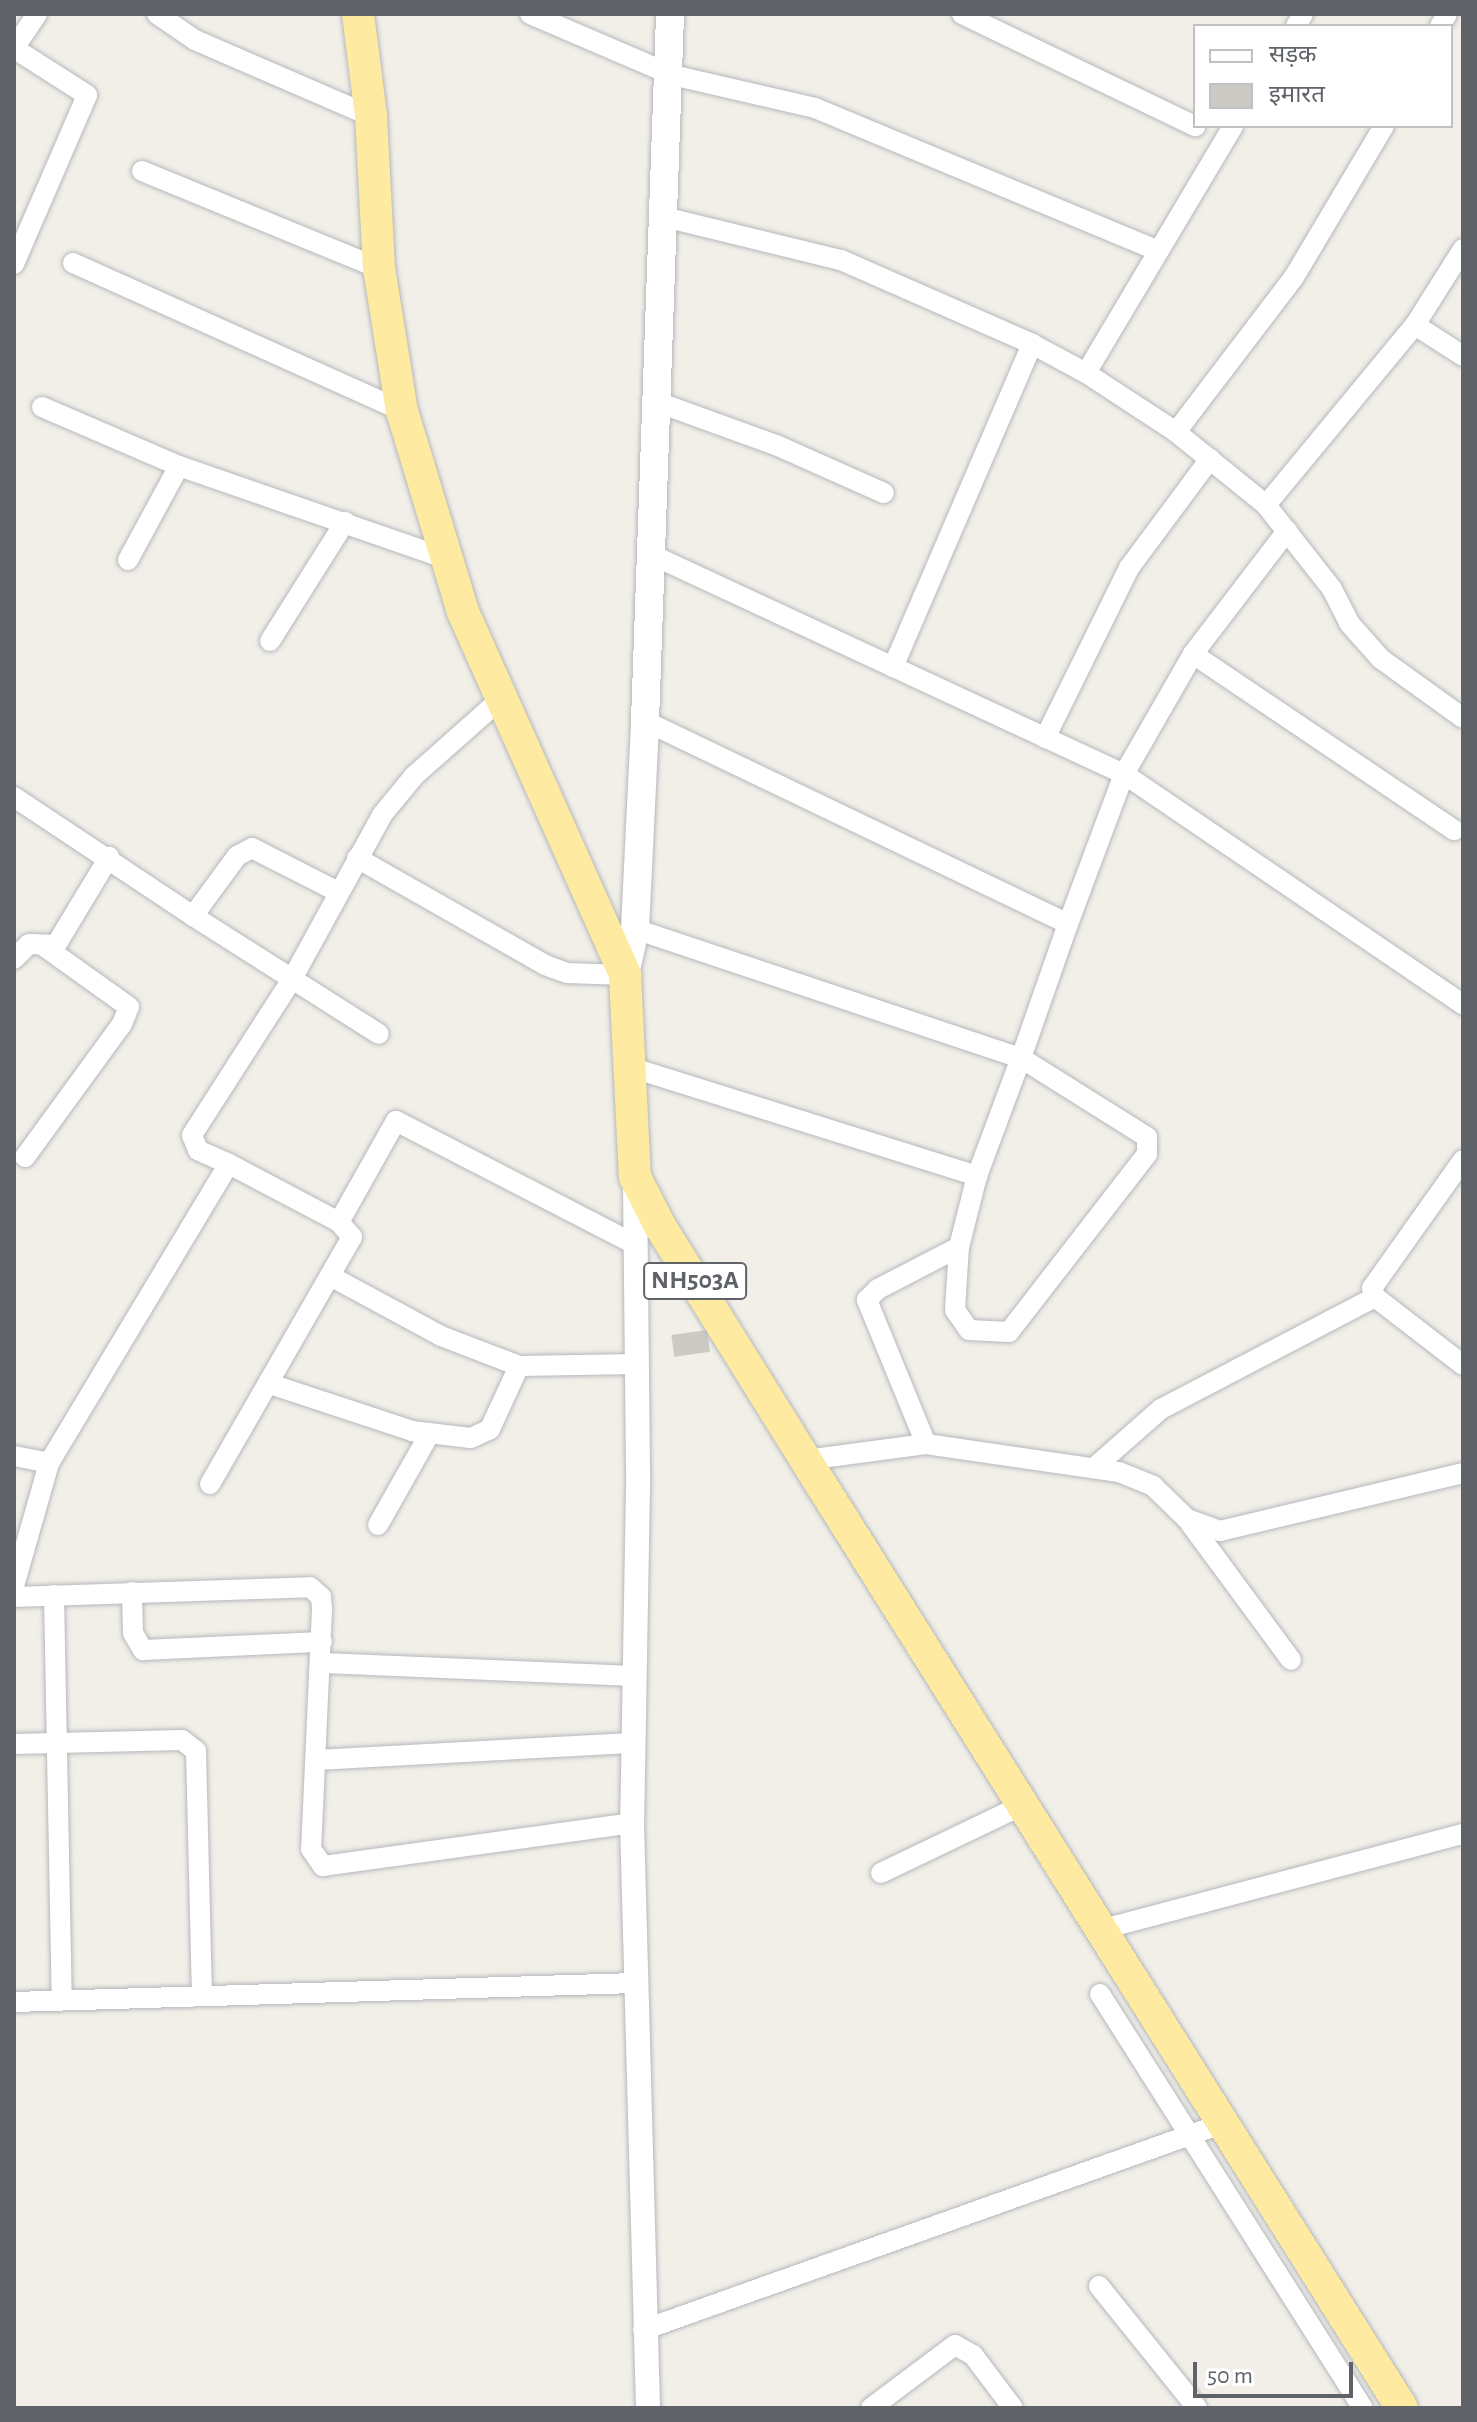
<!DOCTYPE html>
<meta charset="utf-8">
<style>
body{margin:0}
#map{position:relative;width:1477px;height:2422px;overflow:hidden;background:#f1efe8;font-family:"Alegreya Sans","Noto Sans Devanagari",sans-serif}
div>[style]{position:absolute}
.building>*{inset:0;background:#cccac5;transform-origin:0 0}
.roads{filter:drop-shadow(0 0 2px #b5b8bc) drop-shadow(0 0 2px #b5b8bc)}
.minor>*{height:20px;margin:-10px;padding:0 10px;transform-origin:10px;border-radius:10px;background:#fff}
.tertiary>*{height:24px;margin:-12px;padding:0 12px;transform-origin:12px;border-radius:12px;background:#fff}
.secondary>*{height:28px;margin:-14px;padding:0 14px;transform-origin:14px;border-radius:14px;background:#fff}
.trunk>*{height:32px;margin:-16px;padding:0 16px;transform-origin:16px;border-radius:16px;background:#feeaa1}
span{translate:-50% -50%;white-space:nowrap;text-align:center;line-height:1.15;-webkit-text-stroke:8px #fff;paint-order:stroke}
.shield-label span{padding:2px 6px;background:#fff;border:2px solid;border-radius:6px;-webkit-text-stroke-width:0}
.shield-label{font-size:26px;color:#5f6368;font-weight:700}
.frame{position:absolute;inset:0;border:16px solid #5f6368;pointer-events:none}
.legend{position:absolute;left:1193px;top:24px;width:260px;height:104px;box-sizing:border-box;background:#fff;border:2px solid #bfc1c3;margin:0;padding:10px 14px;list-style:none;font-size:24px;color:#5f6368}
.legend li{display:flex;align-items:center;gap:16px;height:40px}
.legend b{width:40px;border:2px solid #bfc1c3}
.scale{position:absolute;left:1193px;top:2362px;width:160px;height:36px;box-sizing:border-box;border:4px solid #5f6368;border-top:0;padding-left:10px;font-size:24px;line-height:28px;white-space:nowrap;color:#5f6368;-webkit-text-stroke:6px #fff;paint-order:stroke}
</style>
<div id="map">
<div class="building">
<i style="left:707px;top:1330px;width:22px;height:36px;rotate:82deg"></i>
</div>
<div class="roads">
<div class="minor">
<i style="left:157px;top:14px;width:46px;rotate:34.4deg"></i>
<i style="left:195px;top:40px;width:192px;rotate:23.4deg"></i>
<i style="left:530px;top:14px;width:155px;rotate:23.2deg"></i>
<i style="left:672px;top:75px;width:147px;rotate:13deg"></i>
<i style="left:815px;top:108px;width:369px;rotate:22.6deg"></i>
<i style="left:962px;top:14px;width:259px;rotate:25.7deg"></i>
<i style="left:1296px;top:26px;width:14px;rotate:-60deg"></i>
<i style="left:1440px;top:26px;width:14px;rotate:-60deg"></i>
<i style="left:14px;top:48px;width:41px;rotate:-55.9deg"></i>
<i style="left:142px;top:171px;width:256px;rotate:22.3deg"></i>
<i style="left:664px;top:217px;width:182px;rotate:13.7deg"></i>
<i style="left:841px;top:260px;width:209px;rotate:23.7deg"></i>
<i style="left:1032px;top:344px;width:61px;rotate:28.2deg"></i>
<i style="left:1086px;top:373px;width:108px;rotate:33.2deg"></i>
<i style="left:1176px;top:432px;width:116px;rotate:39deg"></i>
<i style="left:1266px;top:505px;width:107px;rotate:51.8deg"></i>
<i style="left:1332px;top:589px;width:38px;rotate:63deg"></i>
<i style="left:1349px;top:623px;width:48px;rotate:48.4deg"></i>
<i style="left:1381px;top:659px;width:101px;rotate:35.7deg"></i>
<i style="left:73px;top:263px;width:361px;rotate:24.2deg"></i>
<i style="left:14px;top:264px;width:184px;rotate:-66.6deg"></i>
<i style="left:87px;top:95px;width:85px;rotate:-147.4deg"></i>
<i style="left:1415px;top:325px;width:57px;rotate:32.9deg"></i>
<i style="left:1086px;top:373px;width:287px;rotate:-59.2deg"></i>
<i style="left:657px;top:402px;width:127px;rotate:19.9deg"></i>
<i style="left:776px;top:445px;width:118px;rotate:24deg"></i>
<i style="left:42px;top:407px;width:149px;rotate:23.3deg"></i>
<i style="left:179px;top:466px;width:278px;rotate:19.1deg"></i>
<i style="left:1176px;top:432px;width:195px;rotate:-52.7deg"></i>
<i style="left:1294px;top:277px;width:176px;rotate:-59.2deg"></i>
<i style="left:1266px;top:505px;width:234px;rotate:-50.4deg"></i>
<i style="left:1415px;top:325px;width:90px;rotate:-57.7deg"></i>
<i style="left:650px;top:554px;width:523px;rotate:24.9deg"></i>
<i style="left:1124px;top:774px;width:410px;rotate:34.2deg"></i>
<i style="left:128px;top:560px;width:107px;rotate:-61.5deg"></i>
<i style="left:270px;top:641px;width:141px;rotate:-57.8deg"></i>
<i style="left:1193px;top:654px;width:315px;rotate:34deg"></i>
<i style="left:893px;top:667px;width:352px;rotate:-66.7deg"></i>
<i style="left:645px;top:721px;width:469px;rotate:25.6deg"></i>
<i style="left:1045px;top:738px;width:190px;rotate:-63.7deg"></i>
<i style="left:1129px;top:568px;width:136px;rotate:-53.4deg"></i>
<i style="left:14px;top:797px;width:215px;rotate:33.6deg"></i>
<i style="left:193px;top:916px;width:74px;rotate:-53.7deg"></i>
<i style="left:237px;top:856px;width:17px;rotate:-28deg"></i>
<i style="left:252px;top:848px;width:97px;rotate:27.1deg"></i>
<i style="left:357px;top:858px;width:216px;rotate:29.6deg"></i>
<i style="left:545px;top:965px;width:23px;rotate:20deg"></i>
<i style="left:567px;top:973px;width:58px;rotate:2deg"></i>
<i style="left:193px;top:916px;width:220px;rotate:32.4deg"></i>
<i style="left:635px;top:929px;width:407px;rotate:18.5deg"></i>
<i style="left:1021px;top:1058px;width:149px;rotate:32.1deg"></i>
<i style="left:1147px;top:1137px;width:17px;rotate:90deg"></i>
<i style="left:1147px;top:1154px;width:225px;rotate:127.8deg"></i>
<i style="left:1009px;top:1332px;width:40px;rotate:-177.1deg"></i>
<i style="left:969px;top:1330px;width:24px;rotate:-125deg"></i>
<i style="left:955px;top:1310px;width:63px;rotate:-86.4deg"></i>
<i style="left:959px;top:1247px;width:73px;rotate:-75.8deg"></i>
<i style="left:977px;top:1176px;width:126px;rotate:-69.6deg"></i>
<i style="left:1021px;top:1058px;width:142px;rotate:-70.7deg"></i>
<i style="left:1068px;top:924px;width:160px;rotate:-69.5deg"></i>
<i style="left:1124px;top:774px;width:138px;rotate:-60.1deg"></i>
<i style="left:1193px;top:654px;width:155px;rotate:-52.6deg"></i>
<i style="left:14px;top:959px;width:21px;rotate:-45deg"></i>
<i style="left:29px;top:944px;width:27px;rotate:2deg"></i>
<i style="left:56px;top:945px;width:103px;rotate:-58.9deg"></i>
<i style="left:633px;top:1068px;width:361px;rotate:17.4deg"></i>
<i style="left:25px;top:1157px;width:165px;rotate:-53.9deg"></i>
<i style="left:122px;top:1024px;width:18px;rotate:-68deg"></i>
<i style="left:129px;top:1007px;width:103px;rotate:-144.5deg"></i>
<i style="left:1463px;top:1160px;width:157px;rotate:125.4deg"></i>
<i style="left:1372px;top:1288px;width:9px;rotate:72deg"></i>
<i style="left:1375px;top:1297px;width:111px;rotate:37.7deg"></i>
<i style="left:339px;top:1222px;width:116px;rotate:-60.6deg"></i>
<i style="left:396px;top:1121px;width:270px;rotate:27.3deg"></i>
<i style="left:332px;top:1277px;width:124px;rotate:28.4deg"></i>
<i style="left:441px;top:1336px;width:84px;rotate:21deg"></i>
<i style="left:270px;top:1384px;width:150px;rotate:18.3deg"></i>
<i style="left:412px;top:1431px;width:59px;rotate:6.8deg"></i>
<i style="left:471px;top:1438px;width:21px;rotate:-25deg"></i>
<i style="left:490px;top:1429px;width:69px;rotate:-65.3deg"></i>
<i style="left:519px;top:1366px;width:117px;rotate:-1deg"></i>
<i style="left:926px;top:1444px;width:156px;rotate:-112.3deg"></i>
<i style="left:867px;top:1300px;width:16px;rotate:-45deg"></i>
<i style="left:878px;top:1289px;width:91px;rotate:-27.4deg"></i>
<i style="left:14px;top:1456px;width:36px;rotate:11deg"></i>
<i style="left:806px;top:1460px;width:121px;rotate:-7.6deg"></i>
<i style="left:926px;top:1444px;width:195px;rotate:8.3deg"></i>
<i style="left:1119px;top:1472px;width:37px;rotate:22deg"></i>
<i style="left:1153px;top:1486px;width:47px;rotate:44.1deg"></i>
<i style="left:1187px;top:1519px;width:35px;rotate:20deg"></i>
<i style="left:1220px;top:1531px;width:250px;rotate:-13.4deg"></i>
<i style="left:1094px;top:1468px;width:89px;rotate:-41.4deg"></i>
<i style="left:1161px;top:1409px;width:242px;rotate:-27.6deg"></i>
<i style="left:210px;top:1484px;width:285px;rotate:-60.1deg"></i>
<i style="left:352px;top:1237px;width:20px;rotate:-131deg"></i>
<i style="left:339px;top:1222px;width:124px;rotate:-152.2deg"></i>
<i style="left:1190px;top:1523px;width:170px;rotate:53.6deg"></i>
<i style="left:378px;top:1525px;width:103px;rotate:-60.5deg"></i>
<i style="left:14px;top:1586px;width:128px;rotate:-74.1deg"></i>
<i style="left:49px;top:1463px;width:349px;rotate:-59deg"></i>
<i style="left:229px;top:1164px;width:34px;rotate:-156deg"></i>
<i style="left:198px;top:1150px;width:16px;rotate:-112deg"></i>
<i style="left:192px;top:1135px;width:185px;rotate:-57.3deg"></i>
<i style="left:292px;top:979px;width:187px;rotate:-61.2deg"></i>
<i style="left:382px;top:815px;width:50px;rotate:-50.6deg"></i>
<i style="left:414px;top:776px;width:118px;rotate:-41.6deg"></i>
<i style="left:132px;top:1592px;width:41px;rotate:88.6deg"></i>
<i style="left:133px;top:1633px;width:20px;rotate:60deg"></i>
<i style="left:143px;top:1650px;width:179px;rotate:-2.6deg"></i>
<i style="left:54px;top:1595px;width:404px;rotate:88.9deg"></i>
<i style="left:14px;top:1597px;width:296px;rotate:-1.9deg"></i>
<i style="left:310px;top:1587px;width:15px;rotate:42deg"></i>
<i style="left:321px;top:1597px;width:12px;rotate:85deg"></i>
<i style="left:322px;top:1609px;width:240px;rotate:92.6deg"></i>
<i style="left:311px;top:1849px;width:21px;rotate:55deg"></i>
<i style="left:323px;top:1866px;width:312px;rotate:-7.9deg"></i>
<i style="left:322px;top:1663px;width:314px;rotate:2.4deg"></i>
<i style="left:14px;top:1744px;width:168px;rotate:-1.4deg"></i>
<i style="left:182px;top:1740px;width:18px;rotate:38deg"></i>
<i style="left:196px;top:1751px;width:243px;rotate:88.6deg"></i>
<i style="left:316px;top:1760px;width:316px;rotate:-3.1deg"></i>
<i style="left:881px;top:1873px;width:157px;rotate:-25.6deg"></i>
<i style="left:1099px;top:1930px;width:376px;rotate:-14.8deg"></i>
<i style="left:1100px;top:1994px;width:490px;rotate:57.6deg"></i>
<i style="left:14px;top:2002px;width:623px;rotate:-1.75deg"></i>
<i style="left:1099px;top:2286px;width:156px;rotate:51.2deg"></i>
<i style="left:643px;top:2330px;width:614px;rotate:-19.62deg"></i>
<i style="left:871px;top:2408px;width:105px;rotate:-36.9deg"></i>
<i style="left:955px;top:2345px;width:21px;rotate:29deg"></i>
<i style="left:973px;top:2355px;width:66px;rotate:53deg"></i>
</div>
<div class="tertiary">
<i style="left:635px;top:1183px;width:304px;rotate:89.4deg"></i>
<i style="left:638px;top:1487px;width:336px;rotate:91deg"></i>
<i style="left:632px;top:1823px;width:585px;rotate:88.43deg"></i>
</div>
<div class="secondary">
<i style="left:625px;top:975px;width:47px;rotate:-77.7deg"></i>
<i style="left:635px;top:929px;width:208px;rotate:-87.2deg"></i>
<i style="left:645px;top:721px;width:707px;rotate:-87.97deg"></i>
</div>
<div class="trunk">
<i style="left:358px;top:14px;width:103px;rotate:82.7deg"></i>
<i style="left:371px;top:116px;width:152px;rotate:87deg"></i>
<i style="left:379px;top:268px;width:145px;rotate:80.9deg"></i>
<i style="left:402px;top:411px;width:210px;rotate:73.1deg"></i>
<i style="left:463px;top:612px;width:398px;rotate:65.9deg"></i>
<i style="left:625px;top:975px;width:202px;rotate:87.2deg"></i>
<i style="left:635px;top:1177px;width:55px;rotate:63deg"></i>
<i style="left:660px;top:1226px;width:306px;rotate:58.1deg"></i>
<i style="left:822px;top:1486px;width:1089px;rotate:57.83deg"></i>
</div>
</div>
<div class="shield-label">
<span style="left:695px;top:1281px">NH503A</span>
</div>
<div class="frame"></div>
<ul class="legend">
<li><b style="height:10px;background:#fff"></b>सड़क</li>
<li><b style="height:22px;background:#cccac5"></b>इमारत</li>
</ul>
<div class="scale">50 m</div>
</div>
